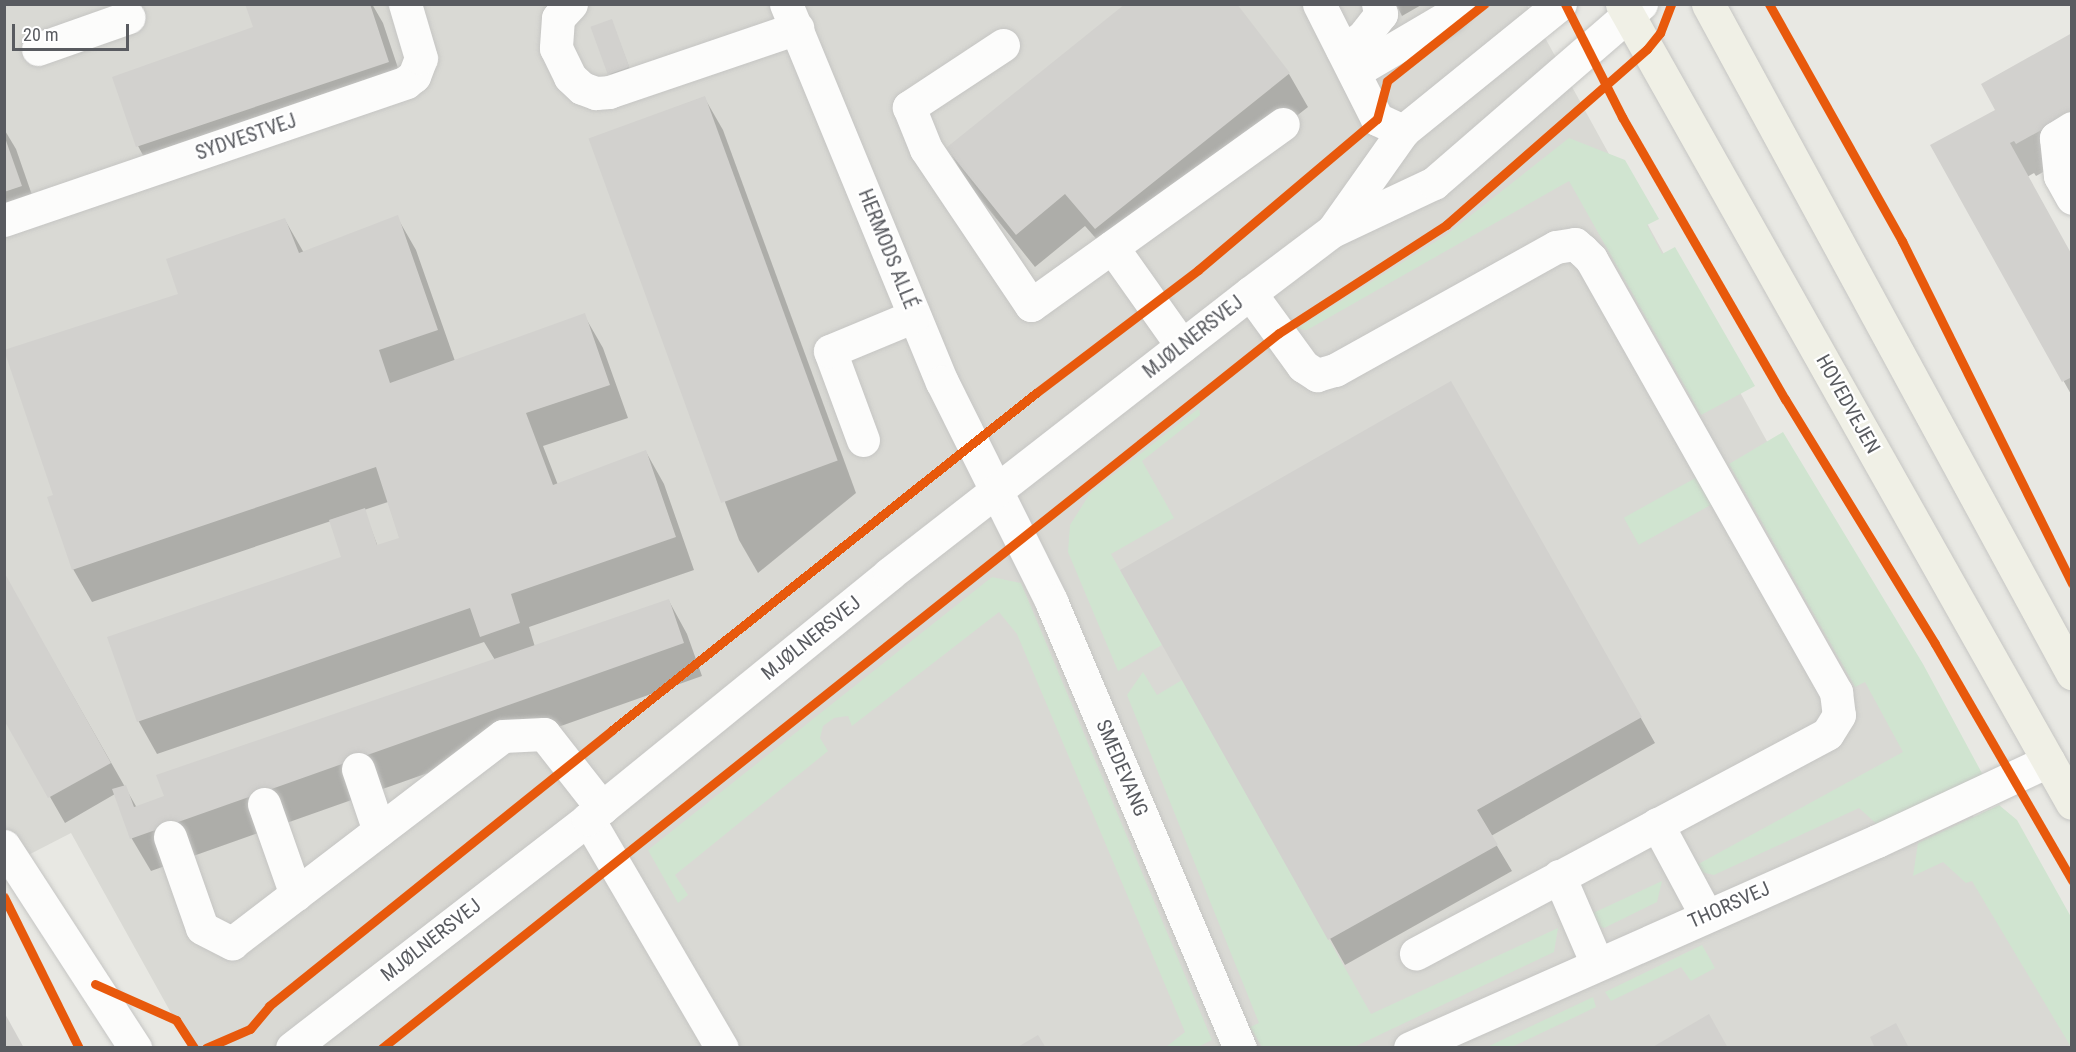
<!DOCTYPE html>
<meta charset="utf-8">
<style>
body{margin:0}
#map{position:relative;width:2076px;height:1052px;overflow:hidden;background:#e8e8e3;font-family:"Roboto Condensed",sans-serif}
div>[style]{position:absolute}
.industrial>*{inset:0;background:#d9d9d4}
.green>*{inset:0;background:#d0e4d0;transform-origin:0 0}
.shadow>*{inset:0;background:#0003;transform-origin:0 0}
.building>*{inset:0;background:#d2d1ce;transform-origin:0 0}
.roads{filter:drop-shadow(0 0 2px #c5c5c3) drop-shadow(0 0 2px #c5c5c3)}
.minor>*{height:33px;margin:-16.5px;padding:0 16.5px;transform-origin:16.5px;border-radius:16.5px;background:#fcfcfb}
.major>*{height:33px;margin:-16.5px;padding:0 16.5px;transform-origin:16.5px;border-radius:16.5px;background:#f0f0e6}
.cycleway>*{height:9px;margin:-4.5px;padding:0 4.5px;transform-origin:4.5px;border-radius:4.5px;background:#e8590c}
span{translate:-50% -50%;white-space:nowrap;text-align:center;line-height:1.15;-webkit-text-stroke:4.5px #fff;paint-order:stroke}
.street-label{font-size:20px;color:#595b60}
.frame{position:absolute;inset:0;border:6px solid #595b60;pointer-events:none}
.scale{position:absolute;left:12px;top:24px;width:117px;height:27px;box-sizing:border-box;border:3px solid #595b60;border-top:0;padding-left:8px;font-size:18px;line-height:21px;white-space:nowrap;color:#595b60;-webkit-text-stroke:4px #fff;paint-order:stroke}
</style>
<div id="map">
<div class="industrial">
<i style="clip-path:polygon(5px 5px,1527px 5px,2071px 994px,2071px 1047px,190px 1047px,71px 833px,5px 867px)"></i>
</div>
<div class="green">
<i style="clip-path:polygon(1569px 138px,1625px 160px,1659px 219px,1647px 225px,1662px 254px,1675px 247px,1755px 386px,1701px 415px,1569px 181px,1307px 330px,1296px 329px,1446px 235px)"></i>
<i style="clip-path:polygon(1199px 408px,1200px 415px,1142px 461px,1174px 518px,1111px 554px,1162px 645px,1118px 671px,1068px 552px,1070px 525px,1091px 492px)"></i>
<i style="clip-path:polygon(1783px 432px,1923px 664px,1984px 777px,1879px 826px,1859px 808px,1714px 875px,1696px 871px,1693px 867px,1903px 752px,1865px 682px,1855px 687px,1729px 464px)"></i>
<i style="left:1699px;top:476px;width:31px;height:86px;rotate:61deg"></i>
<i style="clip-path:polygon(992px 577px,1021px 583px,1212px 1040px,1198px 1047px,1166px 1047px,1185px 1032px,1017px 634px,999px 612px,852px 726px,848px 716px,834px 718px,823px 726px,820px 738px,828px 751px,675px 875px,688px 895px,678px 903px,648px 850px)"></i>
<i style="clip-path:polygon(1143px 672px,1157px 695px,1182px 680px,1371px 1014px,1558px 928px,1554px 952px,1354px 1047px,1262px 1047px,1250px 1027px,1259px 1023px,1127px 695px)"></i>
<i style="clip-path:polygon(1999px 805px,2017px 820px,2071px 917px,2071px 1047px,1972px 881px,1966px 883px,1943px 862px,1913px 876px,1918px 843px)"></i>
<i style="clip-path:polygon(1662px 881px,1657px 902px,1604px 928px,1589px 921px,1591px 914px)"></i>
<i style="clip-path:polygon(1702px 945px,1715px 968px,1691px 981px,1681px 967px,1611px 1001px,1605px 992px)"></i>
<i style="clip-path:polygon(1593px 997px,1596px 1007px,1512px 1047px,1487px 1047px)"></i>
</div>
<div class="shadow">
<i style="clip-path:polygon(247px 4px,372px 4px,383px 23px,407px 95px,156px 179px,138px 146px,255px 28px)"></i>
<i style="clip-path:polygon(1235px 4px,1289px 74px,1308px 107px,1115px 260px,1085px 226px,1035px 267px,966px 181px,948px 148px)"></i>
<i style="clip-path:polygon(1396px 4px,1423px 4px,1402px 16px)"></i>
<i style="left:611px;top:20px;width:60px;height:20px;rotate:69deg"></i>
<i style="clip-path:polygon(2072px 35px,2072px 156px,2036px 176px,2034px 173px,2027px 177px,2072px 257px,2072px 396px,1932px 146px,1997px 110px)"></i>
<i style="clip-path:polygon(704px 97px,723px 130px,856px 493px,758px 573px,739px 540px,591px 139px)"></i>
<i style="clip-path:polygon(4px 129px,16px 149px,40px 218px,4px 231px)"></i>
<i style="clip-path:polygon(evenodd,397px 217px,416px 250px,455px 361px,584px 315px,603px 348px,628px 418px,543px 446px,558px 485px,646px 452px,664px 484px,694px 570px,529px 627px,535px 647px,669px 601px,687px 634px,702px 676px,151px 871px,132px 839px,115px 794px,65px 823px,4px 717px,4px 575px,137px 808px,495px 660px,484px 642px,157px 754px,139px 722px,109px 638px,344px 558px,331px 521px,92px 602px,73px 569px,54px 495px,180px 295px,285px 220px,304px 253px,397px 217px,388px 502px,400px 539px,378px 547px,364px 510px,388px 502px)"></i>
<i style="clip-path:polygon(1451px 383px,1655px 743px,1491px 836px,1512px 871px,1345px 965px,1122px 570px)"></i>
</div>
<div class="building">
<i style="clip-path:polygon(245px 4px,370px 4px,389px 62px,136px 147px,112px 77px,253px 27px)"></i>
<i style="clip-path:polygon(1125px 4px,1237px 4px,1290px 73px,1095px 229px,1065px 194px,1016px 235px,946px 148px)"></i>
<i style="left:612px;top:19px;width:51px;height:23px;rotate:70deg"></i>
<i style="clip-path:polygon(2072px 33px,2072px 113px,2016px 144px,2014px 141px,2010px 143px,2072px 255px,2072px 377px,2062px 382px,1930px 145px,1995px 110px,1981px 84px)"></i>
<i style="left:705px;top:96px;width:388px;height:124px;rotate:70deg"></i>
<i style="clip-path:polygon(4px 135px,22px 186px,4px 192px)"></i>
<i style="clip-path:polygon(398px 215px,438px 330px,379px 350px,390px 383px,585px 313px,610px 385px,526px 413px,553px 485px,646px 450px,676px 537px,511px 594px,520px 623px,480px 637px,470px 608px,137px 722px,107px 637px,341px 557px,329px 520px,365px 508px,377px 545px,399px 538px,376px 467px,72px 570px,47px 497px,53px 495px,4px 350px,178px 294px,166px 259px,285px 218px,299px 253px)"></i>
<i style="clip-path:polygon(1451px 381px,1642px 717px,1477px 810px,1498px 845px,1328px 940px,1120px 570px)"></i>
<i style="clip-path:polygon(4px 572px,111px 763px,48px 798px,4px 720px)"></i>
<i style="clip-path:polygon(669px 599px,684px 643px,130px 839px,112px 789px,126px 785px,134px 807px,164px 796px,156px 775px)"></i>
<i style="clip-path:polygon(4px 1012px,24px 1048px,4px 1048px)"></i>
<i style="clip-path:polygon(1709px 1014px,1728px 1048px,1651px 1048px)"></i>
<i style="clip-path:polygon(1896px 1023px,1909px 1048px,1875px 1048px,1870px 1037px)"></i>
<i style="clip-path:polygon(1038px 1035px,1046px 1048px,1016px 1048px)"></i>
</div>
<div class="roads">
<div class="minor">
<i style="left:571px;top:4px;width:19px;rotate:133deg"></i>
<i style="left:558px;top:18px;width:30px;rotate:94deg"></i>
<i style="left:556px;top:48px;width:32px;rotate:64deg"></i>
<i style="left:570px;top:77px;width:16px;rotate:43deg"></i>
<i style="left:582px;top:88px;width:15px;rotate:20deg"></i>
<i style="left:596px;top:93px;width:13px;rotate:-4deg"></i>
<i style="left:609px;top:92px;width:199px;rotate:-18.8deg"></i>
<i style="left:786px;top:4px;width:409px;rotate:67.6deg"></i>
<i style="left:942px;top:382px;width:245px;rotate:63.5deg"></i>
<i style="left:1051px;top:601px;width:485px;rotate:67.1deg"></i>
<i style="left:1319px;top:4px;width:129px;rotate:63.2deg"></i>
<i style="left:1377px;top:119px;width:29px;rotate:25deg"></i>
<i style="left:1003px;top:45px;width:113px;rotate:146.6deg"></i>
<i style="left:909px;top:107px;width:45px;rotate:68deg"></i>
<i style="left:926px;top:149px;width:188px;rotate:56.1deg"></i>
<i style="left:1031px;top:305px;width:310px;rotate:-35.7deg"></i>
<i style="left:38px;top:49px;width:96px;rotate:-19.4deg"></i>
<i style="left:1342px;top:49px;width:23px;rotate:-29deg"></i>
<i style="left:1362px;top:38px;width:31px;rotate:-52deg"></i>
<i style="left:1381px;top:14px;width:10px;rotate:-107deg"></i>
<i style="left:1354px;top:72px;width:110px;rotate:-30.5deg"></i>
<i style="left:1449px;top:16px;width:15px;rotate:-53deg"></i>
<i style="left:2072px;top:128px;width:19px;rotate:148deg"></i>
<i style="left:2056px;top:138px;width:38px;rotate:84deg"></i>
<i style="left:2060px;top:176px;width:25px;rotate:61deg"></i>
<i style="left:4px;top:220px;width:425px;rotate:-18.9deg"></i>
<i style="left:406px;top:82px;width:10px;rotate:-37deg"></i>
<i style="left:414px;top:76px;width:19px;rotate:-69deg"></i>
<i style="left:421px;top:58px;width:56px;rotate:-106.5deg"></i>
<i style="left:1333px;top:230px;width:121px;rotate:-54.7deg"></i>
<i style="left:1403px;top:131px;width:202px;rotate:-39deg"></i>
<i style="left:1112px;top:247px;width:121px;rotate:54.7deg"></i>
<i style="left:1250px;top:293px;width:90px;rotate:54deg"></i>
<i style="left:1303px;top:366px;width:17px;rotate:33deg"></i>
<i style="left:1317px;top:375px;width:19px;rotate:-16deg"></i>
<i style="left:1335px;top:370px;width:253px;rotate:-29.1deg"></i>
<i style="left:1556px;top:247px;width:19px;rotate:-9deg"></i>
<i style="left:1575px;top:244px;width:9px;rotate:41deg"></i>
<i style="left:1582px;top:250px;width:13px;rotate:45deg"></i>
<i style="left:1591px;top:259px;width:498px;rotate:60.5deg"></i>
<i style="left:1836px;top:692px;width:23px;rotate:83deg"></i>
<i style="left:1839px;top:715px;width:22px;rotate:122deg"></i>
<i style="left:1827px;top:734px;width:466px;rotate:151.9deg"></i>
<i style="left:863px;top:440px;width:95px;rotate:-110.3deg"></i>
<i style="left:830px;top:351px;width:91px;rotate:-22.6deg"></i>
<i style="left:358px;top:769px;width:65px;rotate:71.3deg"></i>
<i style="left:264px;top:804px;width:96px;rotate:70.6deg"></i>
<i style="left:588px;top:819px;width:265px;rotate:59.7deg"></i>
<i style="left:1657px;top:824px;width:103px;rotate:61.7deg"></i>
<i style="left:170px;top:837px;width:96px;rotate:70.6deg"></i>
<i style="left:202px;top:928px;width:34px;rotate:27deg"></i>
<i style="left:232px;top:943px;width:341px;rotate:-37.4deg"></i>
<i style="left:503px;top:736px;width:41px;rotate:-2.8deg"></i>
<i style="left:544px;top:734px;width:94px;rotate:51.9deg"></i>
<i style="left:4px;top:846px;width:241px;rotate:57deg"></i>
<i style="left:1559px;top:876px;width:96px;rotate:66.6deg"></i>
<i style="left:292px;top:1048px;width:374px;rotate:-37.7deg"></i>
<i style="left:588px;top:819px;width:388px;rotate:-39.1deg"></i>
<i style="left:889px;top:574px;width:457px;rotate:-37.9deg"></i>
<i style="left:1250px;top:293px;width:103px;rotate:-37.1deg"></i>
<i style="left:1332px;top:231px;width:113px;rotate:-25.2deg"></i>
<i style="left:1434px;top:183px;width:274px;rotate:-40.9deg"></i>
<i style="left:1410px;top:1048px;width:511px;rotate:-23.91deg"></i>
<i style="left:1877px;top:841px;width:189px;rotate:-25.1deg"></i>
</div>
<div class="major">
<i style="left:1622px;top:4px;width:917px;rotate:60.61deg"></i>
<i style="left:1708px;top:4px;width:762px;rotate:61.45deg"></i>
</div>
</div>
<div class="cycleway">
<i style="left:1565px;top:4px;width:127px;rotate:63.2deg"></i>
<i style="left:1622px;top:117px;width:326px;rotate:60deg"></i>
<i style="left:1785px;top:399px;width:287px;rotate:58.5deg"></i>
<i style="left:1935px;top:644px;width:273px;rotate:59.9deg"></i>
<i style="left:1769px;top:4px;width:272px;rotate:60.7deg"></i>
<i style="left:1902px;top:241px;width:382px;rotate:63.6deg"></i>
<i style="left:4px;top:897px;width:169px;rotate:63.6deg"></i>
<i style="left:95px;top:984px;width:89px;rotate:24deg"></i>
<i style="left:176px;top:1020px;width:33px;rotate:57deg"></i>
<i style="left:206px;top:1048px;width:48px;rotate:-23.4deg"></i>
<i style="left:250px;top:1029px;width:30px;rotate:-50deg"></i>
<i style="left:269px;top:1006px;width:440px;rotate:-38.8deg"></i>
<i style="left:612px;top:730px;width:542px;rotate:-38.48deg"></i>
<i style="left:1036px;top:393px;width:203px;rotate:-37.2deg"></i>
<i style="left:1198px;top:270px;width:234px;rotate:-40.2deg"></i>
<i style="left:1377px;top:119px;width:39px;rotate:-75deg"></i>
<i style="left:1387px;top:81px;width:124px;rotate:-38.4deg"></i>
<i style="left:382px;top:1048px;width:1147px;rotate:-38.56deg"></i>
<i style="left:1279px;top:333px;width:199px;rotate:-32.9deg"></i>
<i style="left:1446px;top:225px;width:267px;rotate:-41.2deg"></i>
<i style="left:1647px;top:49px;width:21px;rotate:-51deg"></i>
<i style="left:1660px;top:33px;width:31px;rotate:-69deg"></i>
</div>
<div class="street-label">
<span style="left:246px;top:137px;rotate:-19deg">SYDVESTVEJ</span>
<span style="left:888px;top:249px;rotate:68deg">HERMODS ALLÉ</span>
<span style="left:1193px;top:337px;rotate:-38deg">MJØLNERSVEJ</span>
<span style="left:1848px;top:404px;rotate:61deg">HOVEDVEJEN</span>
<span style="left:811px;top:638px;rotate:-39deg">MJØLNERSVEJ</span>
<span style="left:1122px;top:768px;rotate:67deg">SMEDEVANG</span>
<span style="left:1729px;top:905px;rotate:-24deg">THORSVEJ</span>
<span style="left:431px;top:940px;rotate:-38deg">MJØLNERSVEJ</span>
</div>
<div class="frame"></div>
<div class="scale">20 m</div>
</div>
